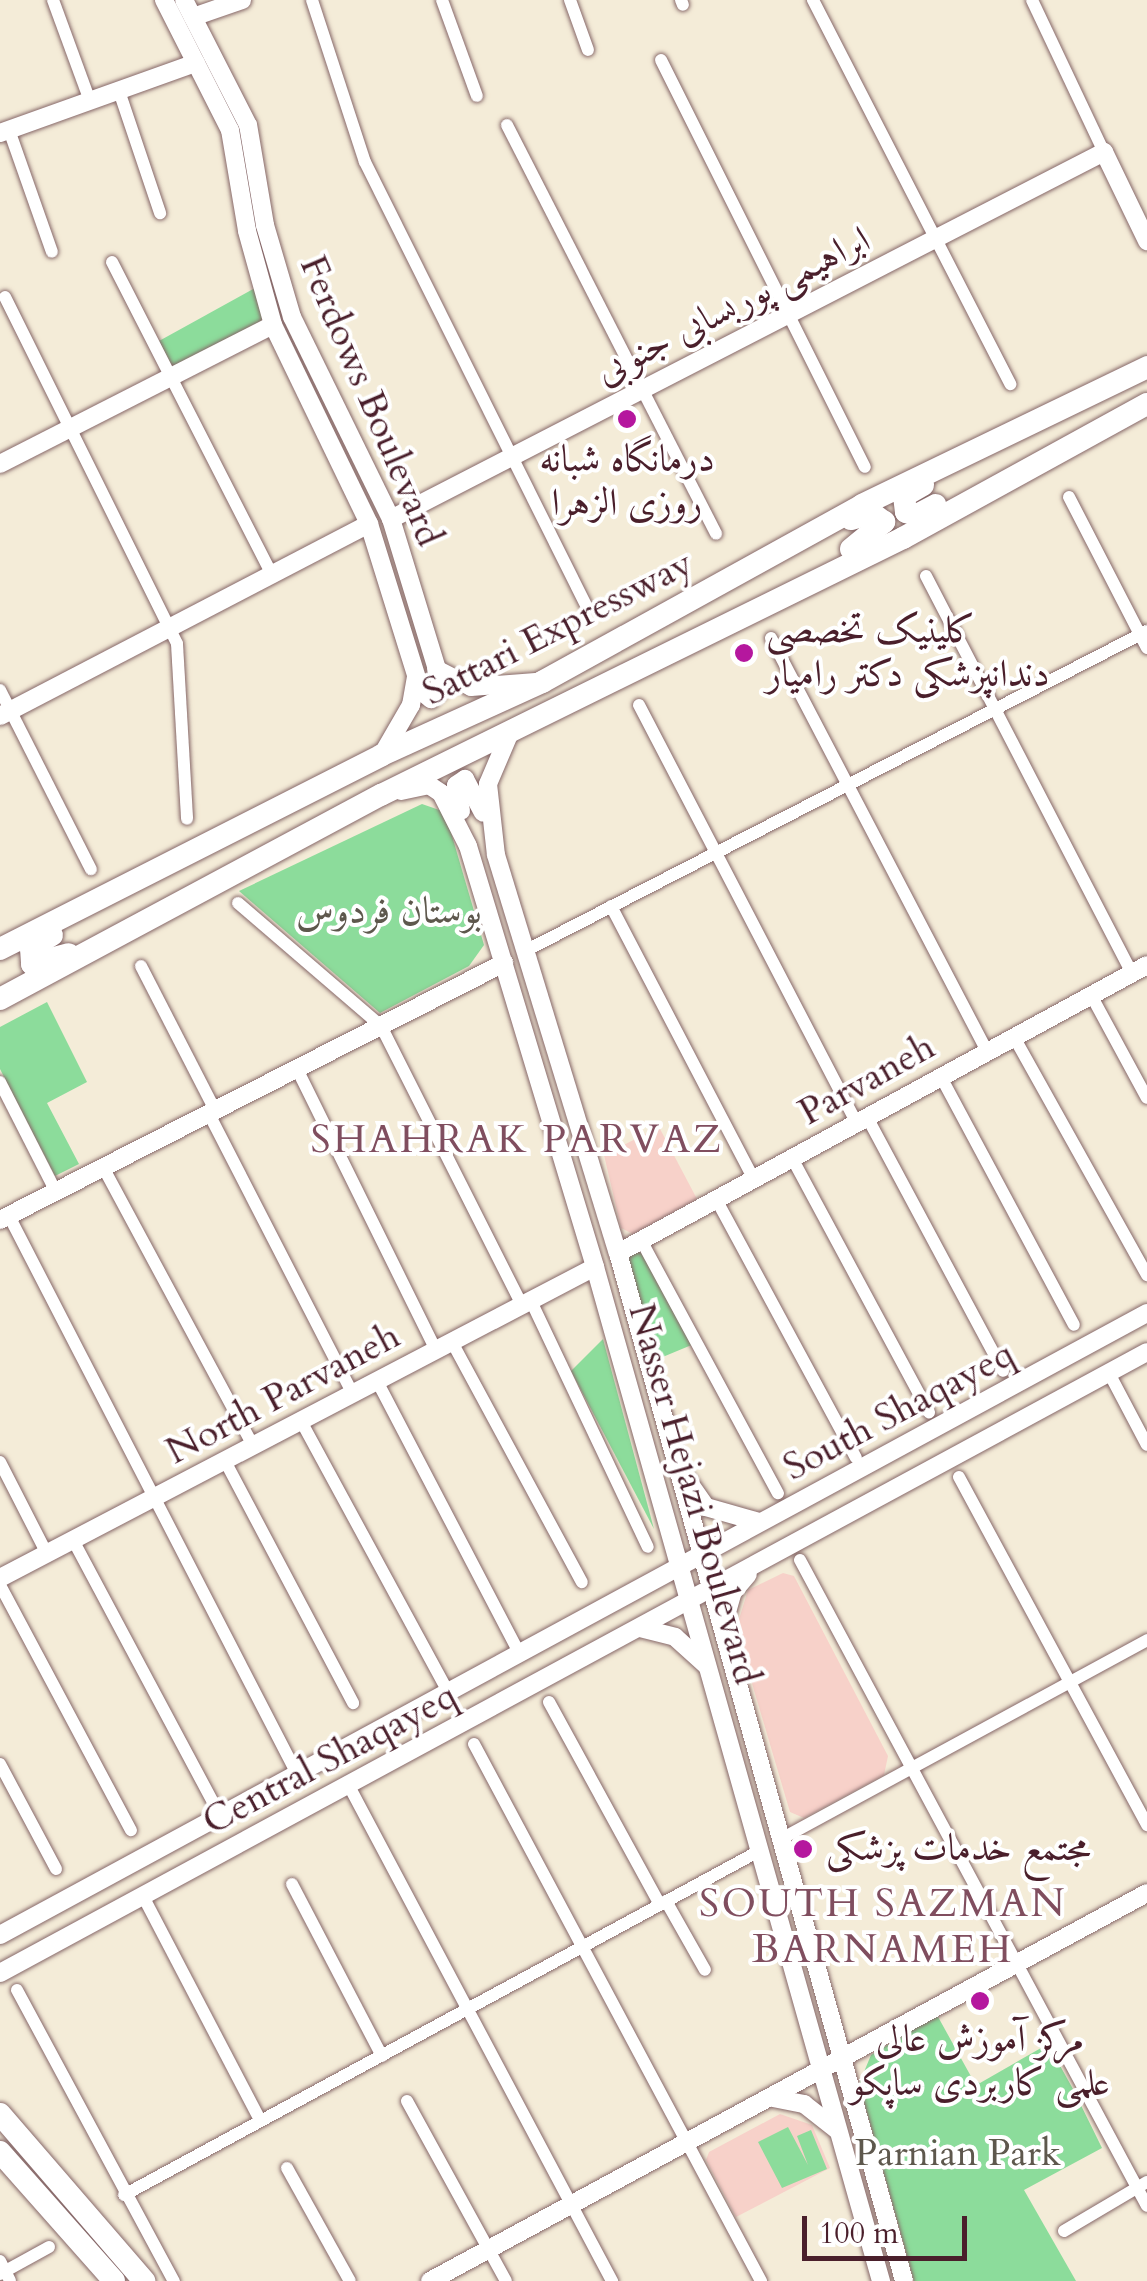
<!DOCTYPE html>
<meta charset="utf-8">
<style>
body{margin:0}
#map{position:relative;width:1147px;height:2281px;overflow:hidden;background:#f4ecd8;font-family:Cardo,Amiri,serif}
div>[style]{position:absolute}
.built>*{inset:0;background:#f7d1c9}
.green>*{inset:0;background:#8cdc9b}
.roads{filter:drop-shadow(0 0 2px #866768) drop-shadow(0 0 2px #866768)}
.street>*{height:12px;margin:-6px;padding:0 6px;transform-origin:6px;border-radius:6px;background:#fff}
.secondary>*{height:18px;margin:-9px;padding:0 9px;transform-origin:9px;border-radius:9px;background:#fff}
.highway>*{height:22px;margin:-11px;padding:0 11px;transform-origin:11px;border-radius:11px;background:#fff}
.dots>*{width:28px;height:28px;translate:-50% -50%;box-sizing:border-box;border:5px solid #fff;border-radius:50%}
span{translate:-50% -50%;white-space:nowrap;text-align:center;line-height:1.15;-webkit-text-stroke:8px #fff;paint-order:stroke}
.street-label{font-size:38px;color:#4a1f2b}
.poi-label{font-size:38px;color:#4a1f2b}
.left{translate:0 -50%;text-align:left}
.park-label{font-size:38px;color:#5e584d}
.neighbourhood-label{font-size:40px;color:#804e5f;letter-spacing:2.5px}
.scale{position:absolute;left:802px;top:2216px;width:165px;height:45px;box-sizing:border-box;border:5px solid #4a1f2b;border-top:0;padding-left:12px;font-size:30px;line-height:35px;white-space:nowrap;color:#4a1f2b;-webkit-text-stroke:8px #fff;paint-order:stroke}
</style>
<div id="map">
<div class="built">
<i style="clip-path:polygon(659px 1127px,697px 1199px,633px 1234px,621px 1228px,604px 1155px)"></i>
<i style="clip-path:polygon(783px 1573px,794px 1576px,888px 1756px,884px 1775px,804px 1818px,790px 1812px,736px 1629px,748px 1590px)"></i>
<i style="clip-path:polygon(780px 2114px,812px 2125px,830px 2168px,736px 2217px,706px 2160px,709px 2152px)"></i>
</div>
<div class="green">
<i style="clip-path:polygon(255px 288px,263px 322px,173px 368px,159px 341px)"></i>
<i style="clip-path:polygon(422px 804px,445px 812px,484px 945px,469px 966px,380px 1013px,239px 891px)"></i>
<i style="clip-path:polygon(47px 1002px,87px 1082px,47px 1103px,79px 1164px,55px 1176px,0 1069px,0 1027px)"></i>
<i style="clip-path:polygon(643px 1248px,694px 1344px,653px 1361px,621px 1259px)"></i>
<i style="clip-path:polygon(603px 1339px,654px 1529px,571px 1371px)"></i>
<i style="clip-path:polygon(937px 2015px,973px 2080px,980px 2083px,1048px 2044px,1073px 2089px,1102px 2148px,1024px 2190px,1076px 2281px,914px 2281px,859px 2084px,871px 2055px)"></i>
<i style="clip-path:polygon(788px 2127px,808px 2165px,797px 2136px,811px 2130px,827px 2169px,782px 2188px,758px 2142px)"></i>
</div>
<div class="roads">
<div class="street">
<i style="left:53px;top:0;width:108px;rotate:69.9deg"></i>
<i style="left:312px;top:0;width:170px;rotate:71.9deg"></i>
<i style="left:365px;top:162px;width:497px;rotate:63.5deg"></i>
<i style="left:442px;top:0;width:102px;rotate:70deg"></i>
<i style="left:570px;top:0;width:53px;rotate:70.2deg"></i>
<i style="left:681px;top:0;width:5px;rotate:68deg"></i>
<i style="left:813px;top:0;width:432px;rotate:62.8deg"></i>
<i style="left:1032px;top:0;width:168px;rotate:64.7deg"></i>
<i style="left:661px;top:60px;width:455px;rotate:63.4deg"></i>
<i style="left:119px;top:91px;width:129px;rotate:71.4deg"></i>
<i style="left:507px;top:125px;width:459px;rotate:62.9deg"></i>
<i style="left:9px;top:130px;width:129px;rotate:70.6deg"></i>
<i style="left:112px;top:262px;width:351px;rotate:62.9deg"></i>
<i style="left:5px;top:297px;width:387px;rotate:63.6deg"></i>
<i style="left:177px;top:644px;width:175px;rotate:86.7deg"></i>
<i style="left:1069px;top:497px;width:170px;rotate:62.7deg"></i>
<i style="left:926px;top:576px;width:447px;rotate:62.6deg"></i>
<i style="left:771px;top:638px;width:467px;rotate:62.4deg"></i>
<i style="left:0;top:690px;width:201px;rotate:63.1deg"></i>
<i style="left:639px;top:705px;width:471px;rotate:62.5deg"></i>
<i style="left:238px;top:903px;width:189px;rotate:40.7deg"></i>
<i style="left:381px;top:1026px;width:313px;rotate:63.2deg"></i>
<i style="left:611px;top:906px;width:308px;rotate:62.4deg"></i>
<i style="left:527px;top:950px;width:697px;rotate:-27.23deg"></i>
<i style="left:141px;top:966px;width:162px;rotate:62.8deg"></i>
<i style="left:1091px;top:995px;width:117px;rotate:61.5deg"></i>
<i style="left:1014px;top:1037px;width:273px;rotate:60.8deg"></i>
<i style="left:297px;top:1069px;width:313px;rotate:63.7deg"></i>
<i style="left:941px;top:1077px;width:281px;rotate:61.8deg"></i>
<i style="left:0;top:1082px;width:123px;rotate:63deg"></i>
<i style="left:209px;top:1114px;width:315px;rotate:62.8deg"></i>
<i style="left:867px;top:1117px;width:288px;rotate:61.8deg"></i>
<i style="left:792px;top:1158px;width:289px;rotate:61.7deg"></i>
<i style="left:103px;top:1167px;width:317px;rotate:61.7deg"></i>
<i style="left:716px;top:1199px;width:294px;rotate:61.6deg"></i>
<i style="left:9px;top:1216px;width:628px;rotate:62.7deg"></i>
<i style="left:641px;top:1240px;width:288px;rotate:61.6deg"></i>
<i style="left:531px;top:1301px;width:272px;rotate:64.6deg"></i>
<i style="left:452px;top:1342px;width:273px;rotate:61.6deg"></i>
<i style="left:1109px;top:1373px;width:81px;rotate:62.2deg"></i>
<i style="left:377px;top:1381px;width:307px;rotate:62.4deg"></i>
<i style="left:301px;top:1421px;width:308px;rotate:61.5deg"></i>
<i style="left:225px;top:1461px;width:274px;rotate:62.1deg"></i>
<i style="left:0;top:1462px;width:103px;rotate:62.9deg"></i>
<i style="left:959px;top:1477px;width:396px;rotate:61.6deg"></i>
<i style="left:73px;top:1540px;width:312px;rotate:61.9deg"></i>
<i style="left:800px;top:1560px;width:733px;rotate:61.76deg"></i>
<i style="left:0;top:1585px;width:278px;rotate:61.9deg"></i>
<i style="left:549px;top:1702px;width:231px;rotate:61.3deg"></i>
<i style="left:474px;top:1744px;width:609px;rotate:61.88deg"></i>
<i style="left:0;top:1764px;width:119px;rotate:61.9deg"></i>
<i style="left:349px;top:1786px;width:561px;rotate:62.02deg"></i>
<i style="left:781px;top:1839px;width:417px;rotate:-28.5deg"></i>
<i style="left:292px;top:1884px;width:194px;rotate:62.4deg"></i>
<i style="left:144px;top:1898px;width:250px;rotate:62.4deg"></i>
<i style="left:666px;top:1901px;width:79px;rotate:60.5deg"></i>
<i style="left:17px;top:1990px;width:331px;rotate:61.7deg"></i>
<i style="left:407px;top:2101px;width:205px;rotate:61.2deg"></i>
<i style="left:287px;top:2168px;width:129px;rotate:60.9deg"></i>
<i style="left:124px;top:2195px;width:724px;rotate:-28.44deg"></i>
<i style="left:1064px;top:2231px;width:96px;rotate:-30.6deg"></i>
<i style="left:0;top:2261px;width:22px;rotate:63deg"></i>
<i style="left:0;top:2274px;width:56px;rotate:-28.9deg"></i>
</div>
<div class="secondary">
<i style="left:164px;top:0;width:146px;rotate:63.1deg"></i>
<i style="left:230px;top:130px;width:102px;rotate:80.4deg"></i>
<i style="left:247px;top:231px;width:98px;rotate:74.5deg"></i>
<i style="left:273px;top:325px;width:221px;rotate:64.2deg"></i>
<i style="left:369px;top:524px;width:175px;rotate:72.7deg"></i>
<i style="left:421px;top:691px;width:13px;rotate:39deg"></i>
<i style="left:431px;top:699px;width:13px;rotate:-45deg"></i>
<i style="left:440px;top:690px;width:11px;rotate:-90deg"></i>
<i style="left:440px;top:679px;width:167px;rotate:-107deg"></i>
<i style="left:391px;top:519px;width:225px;rotate:-116.1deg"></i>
<i style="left:292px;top:317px;width:96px;rotate:-106.4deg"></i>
<i style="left:265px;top:225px;width:101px;rotate:-99.6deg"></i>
<i style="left:248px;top:125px;width:140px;rotate:-117.1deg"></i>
<i style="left:193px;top:17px;width:52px;rotate:-19.1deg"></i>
<i style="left:0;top:133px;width:208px;rotate:-19.7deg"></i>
<i style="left:0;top:464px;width:306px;rotate:-27deg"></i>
<i style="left:391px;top:519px;width:802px;rotate:-27.24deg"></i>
<i style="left:1104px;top:152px;width:99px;rotate:64.2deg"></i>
<i style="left:436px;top:669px;width:39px;rotate:27deg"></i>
<i style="left:471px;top:687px;width:65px;rotate:-4.4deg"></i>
<i style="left:0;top:716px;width:416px;rotate:-27.5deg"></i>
<i style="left:511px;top:730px;width:59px;rotate:113.1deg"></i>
<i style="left:488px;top:784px;width:71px;rotate:83.6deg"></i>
<i style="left:496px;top:855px;width:416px;rotate:73deg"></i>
<i style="left:618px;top:1253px;width:1067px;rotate:74.45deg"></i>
<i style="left:382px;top:755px;width:58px;rotate:-59.9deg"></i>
<i style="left:411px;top:705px;width:29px;rotate:-80deg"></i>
<i style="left:401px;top:791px;width:29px;rotate:-12deg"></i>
<i style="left:429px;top:785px;width:14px;rotate:34deg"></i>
<i style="left:441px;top:793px;width:59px;rotate:63deg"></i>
<i style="left:468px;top:846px;width:440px;rotate:73.2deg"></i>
<i style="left:595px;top:1267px;width:1054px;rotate:74.25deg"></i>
<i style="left:461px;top:811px;width:26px;rotate:-101deg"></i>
<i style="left:456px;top:785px;width:11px;rotate:-34deg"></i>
<i style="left:465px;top:779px;width:38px;rotate:62deg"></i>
<i style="left:0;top:1220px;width:566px;rotate:-27.02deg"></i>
<i style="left:618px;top:1253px;width:602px;rotate:-28.56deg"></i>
<i style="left:687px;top:1480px;width:33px;rotate:55deg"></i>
<i style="left:706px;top:1507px;width:55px;rotate:15.8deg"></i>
<i style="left:0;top:1578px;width:671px;rotate:-27.6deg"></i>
<i style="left:723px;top:1626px;width:35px;rotate:-74deg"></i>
<i style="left:733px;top:1592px;width:23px;rotate:-50deg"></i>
<i style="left:640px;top:1628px;width:36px;rotate:14deg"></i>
<i style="left:675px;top:1637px;width:43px;rotate:42.2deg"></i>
<i style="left:0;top:1935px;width:1305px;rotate:-28.47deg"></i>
<i style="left:0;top:1973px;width:1304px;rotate:-28.43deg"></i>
<i style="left:773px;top:2098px;width:32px;rotate:11deg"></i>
<i style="left:804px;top:2104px;width:42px;rotate:38.2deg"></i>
<i style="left:430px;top:2281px;width:815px;rotate:-28.42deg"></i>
</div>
<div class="highway">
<i style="left:923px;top:485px;width:22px;rotate:150deg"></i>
<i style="left:904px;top:496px;width:16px;rotate:83deg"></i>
<i style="left:906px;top:512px;width:11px;rotate:15deg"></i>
<i style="left:917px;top:515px;width:21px;rotate:-28deg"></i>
<i style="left:851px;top:549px;width:43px;rotate:-39.3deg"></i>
<i style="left:884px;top:522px;width:15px;rotate:-143deg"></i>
<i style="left:872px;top:513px;width:22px;rotate:164deg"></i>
<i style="left:52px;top:935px;width:25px;rotate:148deg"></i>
<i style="left:31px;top:948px;width:16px;rotate:86deg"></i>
<i style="left:32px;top:964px;width:38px;rotate:-15deg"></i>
<i style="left:0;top:949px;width:428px;rotate:-26.9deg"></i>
<i style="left:382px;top:755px;width:176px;rotate:-24.5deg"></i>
<i style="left:542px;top:682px;width:366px;rotate:-28.9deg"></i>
<i style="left:862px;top:505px;width:317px;rotate:-25.8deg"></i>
<i style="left:0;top:999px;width:432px;rotate:-28.2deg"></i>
<i style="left:381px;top:795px;width:582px;rotate:-26.21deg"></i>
<i style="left:903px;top:538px;width:278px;rotate:-28.8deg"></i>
<i style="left:0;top:2114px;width:221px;rotate:49.2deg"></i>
<i style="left:0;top:2152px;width:172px;rotate:48.5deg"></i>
</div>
</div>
<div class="dots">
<i style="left:627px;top:419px;background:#b5179e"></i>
<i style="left:744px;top:653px;background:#b5179e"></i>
<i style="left:803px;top:1849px;background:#b5179e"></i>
<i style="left:980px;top:2001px;background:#b5179e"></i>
</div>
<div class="street-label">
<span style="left:733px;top:306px;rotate:-27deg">ابراهیمی پوربسابی جنوبی</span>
<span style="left:371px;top:401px;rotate:67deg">Ferdows Boulevard</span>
<span style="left:558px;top:628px;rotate:-27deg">Sattari Expressway</span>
<span style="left:867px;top:1080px;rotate:-29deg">Parvaneh</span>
<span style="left:283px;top:1394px;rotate:-28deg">North Parvaneh</span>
<span style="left:899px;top:1411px;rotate:-28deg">South Shaqayeq</span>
<span style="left:694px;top:1494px;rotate:74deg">Nasser Hejazi Boulevard</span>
<span style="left:330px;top:1759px;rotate:-28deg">Central Shaqayeq</span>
</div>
<div class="poi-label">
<span style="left:627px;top:482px">درمانگاه شبانه<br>روزی الزهرا</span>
<span class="left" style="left:766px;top:653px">کلینیک تخصصی<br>دندانپزشکی دکتر رامیار</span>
<span class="left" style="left:826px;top:1849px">مجتمع خدمات پزشکی</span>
<span style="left:980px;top:2062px">مرکز آموزش عالی<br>علمی کاربردی ساپکو</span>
</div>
<div class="park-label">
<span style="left:389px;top:912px">بوستان فردوس</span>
<span style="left:958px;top:2154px">Parnian Park</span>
</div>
<div class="neighbourhood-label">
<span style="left:517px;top:1140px">SHAHRAK PARVAZ</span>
<span style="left:883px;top:1927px">SOUTH SAZMAN<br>BARNAMEH</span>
</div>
<div class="scale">100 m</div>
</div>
